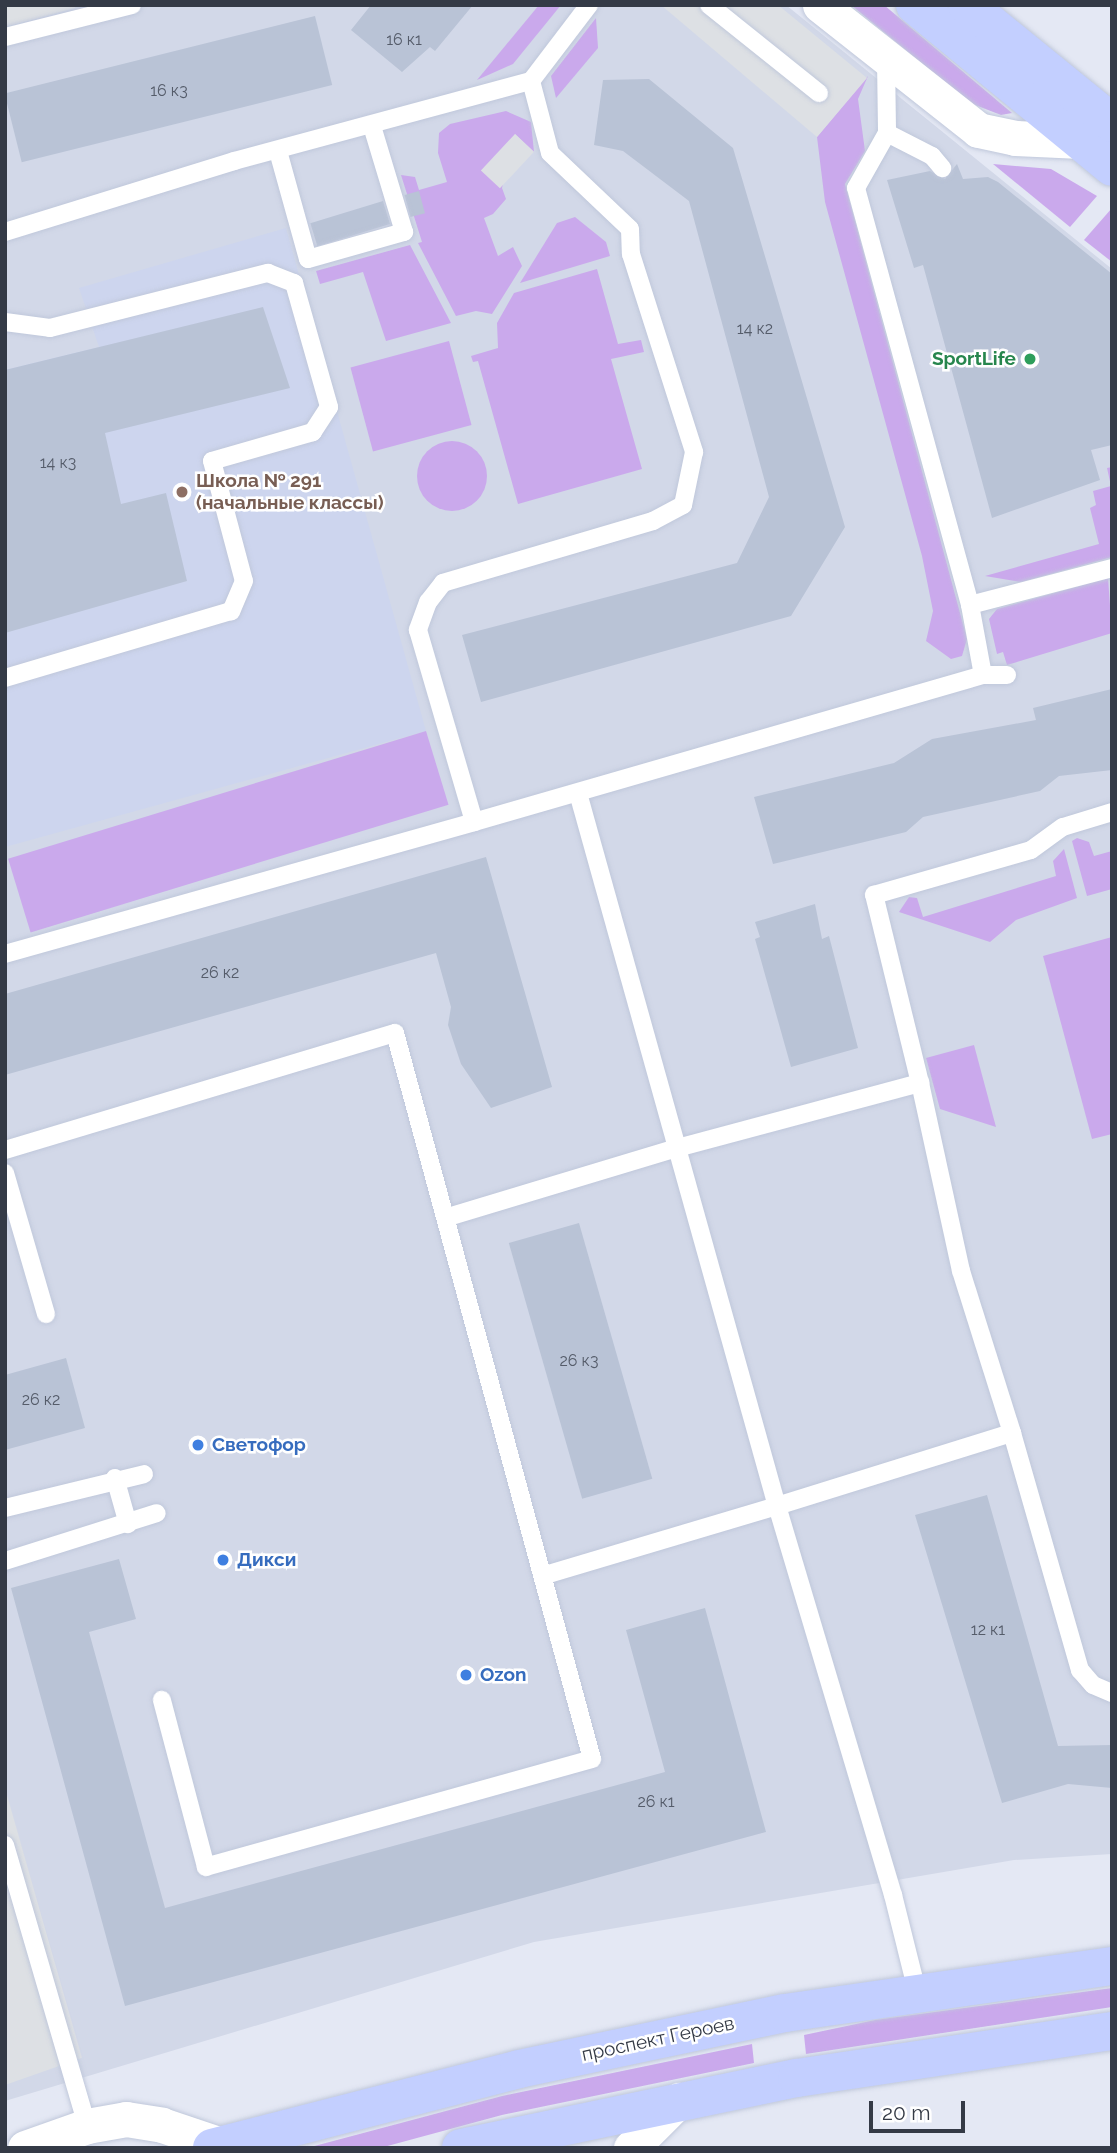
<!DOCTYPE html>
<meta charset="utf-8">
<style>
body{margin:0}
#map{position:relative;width:1117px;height:2153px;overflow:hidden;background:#e4e8f4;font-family:Raleway,sans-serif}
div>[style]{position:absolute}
.residential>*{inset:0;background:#d2d8e8}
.education>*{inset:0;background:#cdd5ee}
.green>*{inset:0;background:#caa9ec;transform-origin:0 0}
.round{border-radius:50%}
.parking>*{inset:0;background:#dde0e4;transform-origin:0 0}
.building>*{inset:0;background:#b9c3d6;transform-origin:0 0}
.roads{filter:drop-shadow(0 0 2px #c0c8db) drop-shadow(0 0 2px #c0c8db)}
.lane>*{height:18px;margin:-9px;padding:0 9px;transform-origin:9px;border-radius:9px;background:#fff}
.street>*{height:35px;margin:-17.5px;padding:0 17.5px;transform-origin:17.5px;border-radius:17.5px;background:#fff}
.secondary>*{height:38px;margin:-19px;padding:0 19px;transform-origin:19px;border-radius:19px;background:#c3cfff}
.dots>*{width:19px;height:19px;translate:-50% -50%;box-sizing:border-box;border:4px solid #fff;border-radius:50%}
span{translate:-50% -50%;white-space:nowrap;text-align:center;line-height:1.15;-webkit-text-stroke:5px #fff;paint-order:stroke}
.number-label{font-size:16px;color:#555c6a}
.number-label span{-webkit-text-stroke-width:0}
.leisure-label{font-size:19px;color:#27864d;font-weight:700}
.right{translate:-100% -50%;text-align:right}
.education-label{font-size:19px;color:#785e54;font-weight:700}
.left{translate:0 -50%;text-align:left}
.shop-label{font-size:19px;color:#366cbe;font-weight:700}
.street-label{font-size:19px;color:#343a46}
.frame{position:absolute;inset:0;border:7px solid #343a46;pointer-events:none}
.scale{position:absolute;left:869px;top:2101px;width:96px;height:32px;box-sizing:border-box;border:4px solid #343a46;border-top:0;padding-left:9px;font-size:21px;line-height:24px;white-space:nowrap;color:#343a46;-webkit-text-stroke:5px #fff;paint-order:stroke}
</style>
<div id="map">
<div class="residential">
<i style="clip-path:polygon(5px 5px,786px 5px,1112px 269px,1112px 1854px,1014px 1860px,534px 1942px,5px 2101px)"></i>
</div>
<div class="education">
<i style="clip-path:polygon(286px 228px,426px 731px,5px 847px,5px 370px,99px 347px,79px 288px)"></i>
</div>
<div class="green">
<i style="clip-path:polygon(539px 5px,561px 5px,513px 64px,477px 80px)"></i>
<i style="clip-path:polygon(851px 5px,884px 5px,1012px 113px,1001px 115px,970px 103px)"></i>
<i style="clip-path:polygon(596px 18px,598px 48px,556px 98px,551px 76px)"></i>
<i style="clip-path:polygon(868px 76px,858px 99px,865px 151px,845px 184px,967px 639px,962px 656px,951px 659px,926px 641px,933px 611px,922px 556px,825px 202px,817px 137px)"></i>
<i style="clip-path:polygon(506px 111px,531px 122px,534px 152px,515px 134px,502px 188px,506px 199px,493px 214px,484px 218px,498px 256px,513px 247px,522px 266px,492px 314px,476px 311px,456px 316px,418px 243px,422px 242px,401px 175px,415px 177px,419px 190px,447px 182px,438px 153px,439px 133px,450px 124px)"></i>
<i style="clip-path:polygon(993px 164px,1051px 169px,1097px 196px,1070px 227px)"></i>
<i style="clip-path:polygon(1112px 208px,1112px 262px,1084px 240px)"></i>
<i style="clip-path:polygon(575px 217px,606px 242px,610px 256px,520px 283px,557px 223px)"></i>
<i style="clip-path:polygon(410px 245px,451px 323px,386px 341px,363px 272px,320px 284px,316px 271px)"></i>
<i style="clip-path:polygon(597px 269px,618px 344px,641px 340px,644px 352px,611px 359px,642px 469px,518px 504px,478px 361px,473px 362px,471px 356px,498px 348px,497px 323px,514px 293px)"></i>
<i style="left:449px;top:341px;width:87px;height:102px;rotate:75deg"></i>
<i class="round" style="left:417px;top:441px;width:70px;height:70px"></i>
<i style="clip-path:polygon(1112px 467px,1112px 557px,1021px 582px,985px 576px,1099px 544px,1090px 508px,1096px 505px,1093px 491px,1111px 486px,1107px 468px)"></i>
<i style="clip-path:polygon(1108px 578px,1112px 633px,1007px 665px,1003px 652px,997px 654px,989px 619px,997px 609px)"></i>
<i style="left:426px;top:731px;width:77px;height:437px;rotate:73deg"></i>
<i style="clip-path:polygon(1077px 838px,1089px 842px,1094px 856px,1112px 851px,1112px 889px,1087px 896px,1072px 841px)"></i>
<i style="clip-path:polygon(1064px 849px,1077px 898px,1016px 920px,990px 942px,899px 912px,909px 897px,917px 898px,923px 917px,1056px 876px,1053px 861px)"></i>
<i style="clip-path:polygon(1112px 937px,1112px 1134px,1092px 1139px,1043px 956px)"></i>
<i style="clip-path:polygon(974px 1045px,996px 1127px,940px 1109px,926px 1058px)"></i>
<i style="clip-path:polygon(1112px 1988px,1112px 2007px,806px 2054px,804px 2035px,875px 2020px)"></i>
<i style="clip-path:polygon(752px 2044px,754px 2063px,502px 2115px,380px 2148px,307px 2148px,502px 2096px)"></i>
</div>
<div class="parking">
<i style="clip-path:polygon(75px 5px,75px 8px,5px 27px,5px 7px)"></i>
<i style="clip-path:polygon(661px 5px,778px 5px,867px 78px,817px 137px)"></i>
<i style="left:515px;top:134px;width:26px;height:50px;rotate:43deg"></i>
<i style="clip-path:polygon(5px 1788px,82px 2058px,5px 2085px)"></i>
</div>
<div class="building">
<i style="clip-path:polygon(371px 5px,473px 5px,435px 51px,430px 47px,402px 72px,351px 30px)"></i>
<i style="left:315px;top:16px;width:71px;height:320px;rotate:76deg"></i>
<i style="clip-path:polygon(649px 79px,733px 148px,845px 527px,791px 616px,481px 702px,462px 635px,737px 563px,769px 497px,689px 201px,623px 151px,594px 145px,603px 80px)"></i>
<i style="clip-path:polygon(957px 164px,963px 179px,988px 177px,998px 182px,1112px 274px,1112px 445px,1091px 450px,1100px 480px,992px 518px,923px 265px,914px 268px,887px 180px,930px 171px,945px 179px)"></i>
<i style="left:419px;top:191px;width:23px;height:15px;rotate:75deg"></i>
<i style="left:383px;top:201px;width:24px;height:76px;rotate:73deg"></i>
<i style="clip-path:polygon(263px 307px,290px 388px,105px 433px,121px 504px,166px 493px,187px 581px,5px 633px,5px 370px)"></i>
<i style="clip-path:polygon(1112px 689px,1112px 770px,1059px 776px,1040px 791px,923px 817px,906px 832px,773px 864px,754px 797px,894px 763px,932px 739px,1036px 720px,1033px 708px)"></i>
<i style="clip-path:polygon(486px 857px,552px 1087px,491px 1108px,461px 1064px,448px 1025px,451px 1007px,436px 953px,5px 1075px,5px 994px)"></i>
<i style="clip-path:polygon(815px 904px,822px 939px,829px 936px,858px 1048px,791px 1067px,755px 939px,760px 937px,755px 922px)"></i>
<i style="left:579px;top:1223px;width:266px;height:73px;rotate:74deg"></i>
<i style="clip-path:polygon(66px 1358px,85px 1428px,5px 1450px,5px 1375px)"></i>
<i style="clip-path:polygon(987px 1495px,1058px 1746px,1112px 1745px,1112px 1788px,1068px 1784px,1002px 1803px,915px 1515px)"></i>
<i style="clip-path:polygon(119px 1559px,136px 1619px,89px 1632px,165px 1908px,665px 1772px,626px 1630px,705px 1608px,766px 1832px,125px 2006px,11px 1588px)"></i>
</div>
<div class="roads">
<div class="lane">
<i style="left:709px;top:5px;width:141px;rotate:38.7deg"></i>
<i style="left:5px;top:37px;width:131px;rotate:-14.1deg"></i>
<i style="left:886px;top:59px;width:74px;rotate:89.2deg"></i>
<i style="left:887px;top:133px;width:63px;rotate:119.4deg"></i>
<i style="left:856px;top:188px;width:432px;rotate:74.7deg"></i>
<i style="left:970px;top:605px;width:71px;rotate:79.5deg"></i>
<i style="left:531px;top:81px;width:74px;rotate:75.2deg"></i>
<i style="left:550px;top:153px;width:110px;rotate:43.5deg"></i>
<i style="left:630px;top:229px;width:25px;rotate:88deg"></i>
<i style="left:631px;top:254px;width:208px;rotate:72.3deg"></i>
<i style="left:694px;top:452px;width:54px;rotate:101.7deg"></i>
<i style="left:683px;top:505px;width:34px;rotate:152deg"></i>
<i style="left:653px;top:521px;width:219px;rotate:163.6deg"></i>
<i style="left:443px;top:583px;width:24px;rotate:128deg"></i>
<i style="left:428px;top:602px;width:30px;rotate:110deg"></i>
<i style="left:418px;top:630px;width:200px;rotate:73.7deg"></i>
<i style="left:474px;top:822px;width:530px;rotate:-16.11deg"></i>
<i style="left:983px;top:675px;width:24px"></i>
<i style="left:887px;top:133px;width:51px;rotate:27.1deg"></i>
<i style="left:932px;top:156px;width:16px;rotate:50deg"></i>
<i style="left:278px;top:151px;width:112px;rotate:74.5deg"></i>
<i style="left:308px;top:259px;width:100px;rotate:-15.7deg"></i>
<i style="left:404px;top:232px;width:111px;rotate:-106.8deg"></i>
<i style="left:5px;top:232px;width:240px;rotate:-17.2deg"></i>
<i style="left:234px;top:161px;width:308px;rotate:-15.1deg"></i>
<i style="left:531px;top:81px;width:96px;rotate:-52.7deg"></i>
<i style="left:5px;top:322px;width:45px;rotate:7.6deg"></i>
<i style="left:50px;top:328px;width:225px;rotate:-14.2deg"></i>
<i style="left:268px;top:273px;width:28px;rotate:21deg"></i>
<i style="left:294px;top:283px;width:129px;rotate:74.2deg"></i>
<i style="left:329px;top:407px;width:30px;rotate:123deg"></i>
<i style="left:313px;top:432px;width:105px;rotate:164deg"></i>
<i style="left:212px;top:461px;width:124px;rotate:75.1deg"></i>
<i style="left:244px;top:581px;width:33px;rotate:113deg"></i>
<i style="left:231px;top:611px;width:236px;rotate:163.5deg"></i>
<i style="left:970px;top:605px;width:147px;rotate:-14.6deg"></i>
<i style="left:578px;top:793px;width:369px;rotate:74.4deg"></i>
<i style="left:677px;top:1148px;width:252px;rotate:-15deg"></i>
<i style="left:920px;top:1083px;width:194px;rotate:-103.7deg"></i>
<i style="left:874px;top:895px;width:163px;rotate:-16deg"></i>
<i style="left:1031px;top:850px;width:39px;rotate:-36deg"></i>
<i style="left:1063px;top:827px;width:51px;rotate:-17deg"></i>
<i style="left:5px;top:954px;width:487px;rotate:-15.7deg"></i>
<i style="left:920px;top:1083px;width:192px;rotate:77.7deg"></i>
<i style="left:961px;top:1271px;width:170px;rotate:72.5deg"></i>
<i style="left:5px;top:1150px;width:407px;rotate:-16.7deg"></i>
<i style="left:395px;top:1033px;width:752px;rotate:74.82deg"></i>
<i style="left:592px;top:1759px;width:401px;rotate:164.4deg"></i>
<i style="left:206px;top:1867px;width:173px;rotate:-104.8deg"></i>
<i style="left:5px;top:1173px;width:147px;rotate:73.8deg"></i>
<i style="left:448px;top:1217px;width:239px;rotate:-16.8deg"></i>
<i style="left:677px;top:1148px;width:372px;rotate:74.4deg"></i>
<i style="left:777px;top:1506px;width:242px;rotate:163.4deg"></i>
<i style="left:115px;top:1478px;width:48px;rotate:74.2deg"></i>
<i style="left:5px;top:1508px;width:143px;rotate:-13.7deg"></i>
<i style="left:5px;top:1561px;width:159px;rotate:-17.5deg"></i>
<i style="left:5px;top:1845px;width:293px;rotate:73.7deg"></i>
<i style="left:917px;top:1991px;width:99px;rotate:-104deg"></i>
<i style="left:893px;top:1895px;width:406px;rotate:-106.6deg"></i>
<i style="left:777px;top:1506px;width:246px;rotate:-17.3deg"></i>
<i style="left:1012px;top:1433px;width:247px;rotate:74deg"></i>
<i style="left:1080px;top:1670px;width:20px;rotate:49deg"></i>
<i style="left:1093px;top:1685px;width:21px;rotate:23deg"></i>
</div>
<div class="street">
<i style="left:820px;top:5px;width:201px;rotate:38.3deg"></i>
<i style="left:978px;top:130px;width:38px;rotate:12deg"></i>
<i style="left:1015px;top:138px;width:66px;rotate:2.6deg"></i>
<i style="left:25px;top:2148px;width:66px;rotate:-19.5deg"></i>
<i style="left:87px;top:2126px;width:40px;rotate:-10deg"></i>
<i style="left:126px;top:2119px;width:36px;rotate:9deg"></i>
<i style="left:162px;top:2125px;width:62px;rotate:18.7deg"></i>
<i style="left:631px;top:2148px;width:68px;rotate:-45deg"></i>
</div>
<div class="secondary">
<i style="left:915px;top:5px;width:255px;rotate:39.4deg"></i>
<i style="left:967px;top:5px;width:187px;rotate:39.1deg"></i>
<i style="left:212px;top:2148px;width:317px;rotate:-14.4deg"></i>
<i style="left:519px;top:2069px;width:272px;rotate:-11.9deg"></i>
<i style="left:785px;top:2013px;width:330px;rotate:-8.2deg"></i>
<i style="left:461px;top:2148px;width:343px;rotate:-11.8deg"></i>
<i style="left:797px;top:2078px;width:318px;rotate:-8.5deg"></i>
</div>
</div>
<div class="dots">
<i style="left:1030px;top:359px;background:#2e9e5b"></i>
<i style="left:182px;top:492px;background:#8d6e63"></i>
<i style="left:198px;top:1445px;background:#3f7fe0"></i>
<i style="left:223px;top:1560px;background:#3f7fe0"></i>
<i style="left:466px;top:1675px;background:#3f7fe0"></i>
</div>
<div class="number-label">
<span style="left:404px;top:40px">16 к1</span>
<span style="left:169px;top:91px">16 к3</span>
<span style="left:755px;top:329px">14 к2</span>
<span style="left:58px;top:463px">14 к3</span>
<span style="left:220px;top:973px">26 к2</span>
<span style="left:579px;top:1361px">26 к3</span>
<span style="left:41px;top:1400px">26 к2</span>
<span style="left:988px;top:1630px">12 к1</span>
<span style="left:656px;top:1802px">26 к1</span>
</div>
<div class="leisure-label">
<span class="right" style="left:1016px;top:359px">SportLife</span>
</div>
<div class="education-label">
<span class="left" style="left:196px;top:492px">Школа № 291<br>(начальные классы)</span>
</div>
<div class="shop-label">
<span class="left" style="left:212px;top:1445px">Светофор</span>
<span class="left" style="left:237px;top:1560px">Дикси</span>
<span class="left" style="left:480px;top:1675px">Ozon</span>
</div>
<div class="street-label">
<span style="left:658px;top:2039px;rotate:-12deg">проспект Героев</span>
</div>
<div class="frame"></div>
<div class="scale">20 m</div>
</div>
